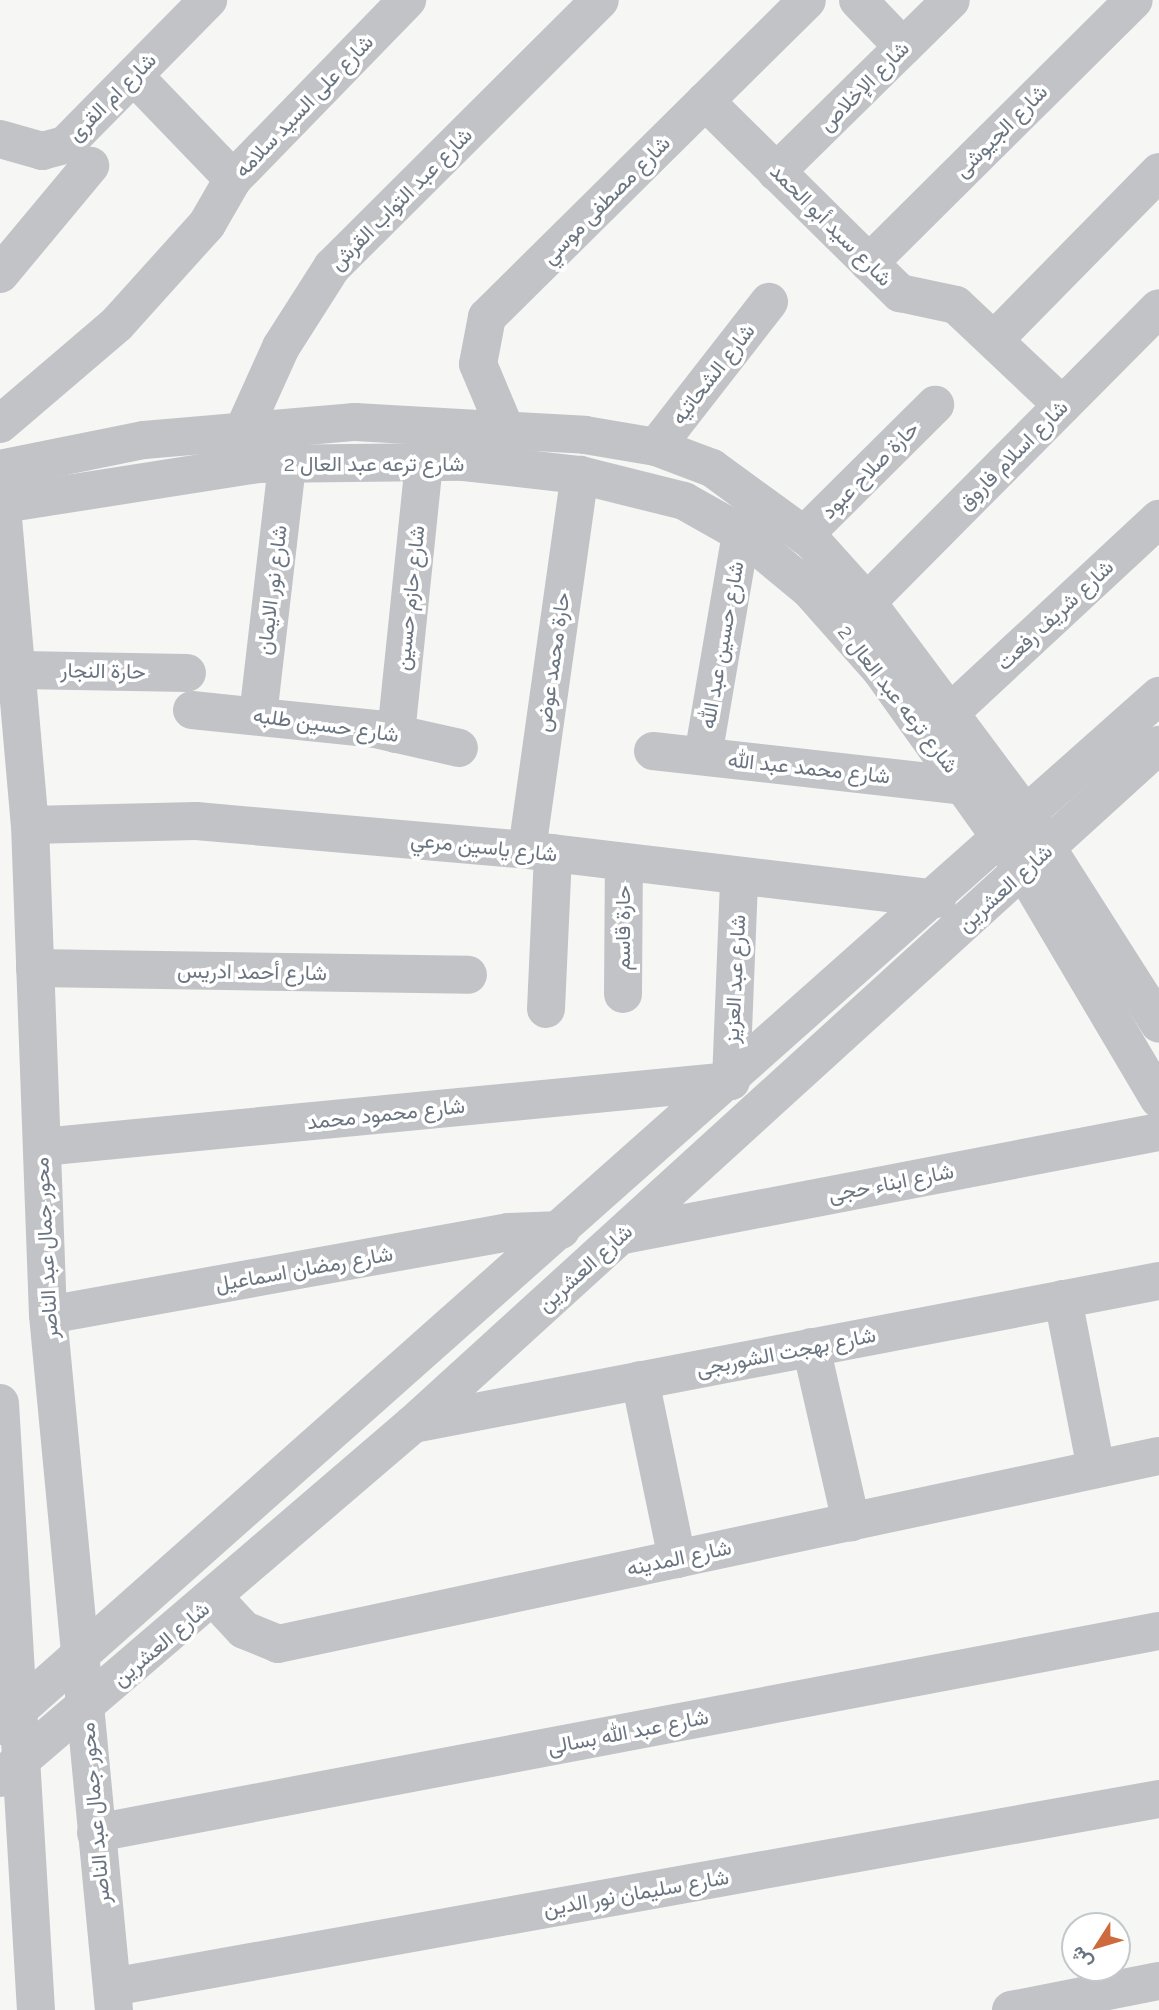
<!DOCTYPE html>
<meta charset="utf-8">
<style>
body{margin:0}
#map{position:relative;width:1159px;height:2010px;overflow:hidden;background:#f6f7f4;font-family:Raleway,Vazirmatn,sans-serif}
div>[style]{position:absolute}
.minor>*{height:38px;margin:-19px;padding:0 19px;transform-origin:19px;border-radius:19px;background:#c1c3c7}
span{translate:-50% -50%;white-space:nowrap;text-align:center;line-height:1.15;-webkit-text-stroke:7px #fff;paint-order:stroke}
.street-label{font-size:21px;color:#6a7581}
.north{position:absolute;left:1061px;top:1912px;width:70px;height:70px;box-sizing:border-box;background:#fff;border:2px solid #c3c8cd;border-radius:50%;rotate:233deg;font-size:19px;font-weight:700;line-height:28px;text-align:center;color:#6a7581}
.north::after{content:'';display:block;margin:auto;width:24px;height:32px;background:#cd6b3e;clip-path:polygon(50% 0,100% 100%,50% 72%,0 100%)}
</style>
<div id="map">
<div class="minor">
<i style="left:858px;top:0;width:65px;rotate:46.2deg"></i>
<i style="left:134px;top:76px;width:143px;rotate:46.1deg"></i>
<i style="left:705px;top:101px;width:274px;rotate:44.6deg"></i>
<i style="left:900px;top:293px;width:57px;rotate:12.1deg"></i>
<i style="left:956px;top:305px;width:146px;rotate:43.3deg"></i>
<i style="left:0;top:139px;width:44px;rotate:15.9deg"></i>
<i style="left:42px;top:151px;width:24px;rotate:-15deg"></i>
<i style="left:65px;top:145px;width:204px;rotate:-45.4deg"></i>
<i style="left:776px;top:172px;width:245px;rotate:-44.5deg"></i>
<i style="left:869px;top:263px;width:373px;rotate:-44.8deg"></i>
<i style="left:0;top:274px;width:141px;rotate:-50.2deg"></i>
<i style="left:995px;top:339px;width:234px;rotate:-45.5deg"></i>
<i style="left:0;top:424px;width:154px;rotate:-40.5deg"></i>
<i style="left:117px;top:324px;width:135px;rotate:-48deg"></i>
<i style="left:207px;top:224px;width:52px;rotate:-60deg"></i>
<i style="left:233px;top:179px;width:250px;rotate:-45.8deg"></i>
<i style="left:504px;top:426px;width:67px;rotate:-112.8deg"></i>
<i style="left:478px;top:364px;width:48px;rotate:-79.2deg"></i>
<i style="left:487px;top:317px;width:450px;rotate:-44.7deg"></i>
<i style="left:244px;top:429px;width:90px;rotate:-65.7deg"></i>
<i style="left:281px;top:347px;width:95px;rotate:-57.5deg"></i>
<i style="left:332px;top:267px;width:378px;rotate:-44.9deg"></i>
<i style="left:656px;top:447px;width:184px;rotate:-52.1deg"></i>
<i style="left:0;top:469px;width:147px;rotate:-11.4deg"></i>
<i style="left:144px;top:440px;width:212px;rotate:-4.9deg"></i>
<i style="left:355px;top:422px;width:230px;rotate:3.2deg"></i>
<i style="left:585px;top:435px;width:72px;rotate:9.6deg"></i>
<i style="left:656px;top:447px;width:60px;rotate:20.6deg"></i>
<i style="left:712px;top:468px;width:124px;rotate:36.1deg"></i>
<i style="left:812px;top:541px;width:82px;rotate:48deg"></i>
<i style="left:867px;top:602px;width:269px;rotate:53.3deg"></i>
<i style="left:1028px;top:818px;width:244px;rotate:57.5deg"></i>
<i style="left:0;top:484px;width:342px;rotate:85deg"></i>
<i style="left:30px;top:825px;width:490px;rotate:87.9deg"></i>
<i style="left:48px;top:1315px;width:698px;rotate:84.58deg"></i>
<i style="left:3px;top:504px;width:259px;rotate:-8.9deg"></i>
<i style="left:259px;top:464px;width:205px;rotate:-0.6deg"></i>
<i style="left:464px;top:462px;width:117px;rotate:6.4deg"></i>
<i style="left:580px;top:475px;width:107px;rotate:14deg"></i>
<i style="left:684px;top:501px;width:65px;rotate:29.3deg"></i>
<i style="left:741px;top:533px;width:88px;rotate:39.5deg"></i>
<i style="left:809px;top:589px;width:107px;rotate:48.4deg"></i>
<i style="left:880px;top:669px;width:248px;rotate:54.5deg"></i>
<i style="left:1024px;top:871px;width:265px;rotate:59.4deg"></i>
<i style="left:804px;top:535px;width:185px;rotate:-44.8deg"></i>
<i style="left:867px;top:602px;width:414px;rotate:-45.2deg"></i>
<i style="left:20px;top:670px;width:167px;rotate:1deg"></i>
<i style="left:192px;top:710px;width:184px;rotate:5.9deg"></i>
<i style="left:375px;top:729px;width:86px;rotate:12.7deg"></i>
<i style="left:951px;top:712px;width:284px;rotate:-42.9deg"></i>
<i style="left:258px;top:716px;width:254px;rotate:-83.4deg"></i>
<i style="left:396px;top:734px;width:272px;rotate:-84.1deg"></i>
<i style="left:653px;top:751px;width:314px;rotate:6.4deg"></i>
<i style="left:703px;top:756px;width:226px;rotate:-80.3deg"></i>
<i style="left:30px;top:825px;width:166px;rotate:-1.4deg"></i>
<i style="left:196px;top:821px;width:332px;rotate:5deg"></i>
<i style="left:527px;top:850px;width:413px;rotate:6.8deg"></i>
<i style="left:527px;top:850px;width:379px;rotate:-82deg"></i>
<i style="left:35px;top:968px;width:433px;rotate:0.9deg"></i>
<i style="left:623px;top:994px;width:132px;rotate:-89.6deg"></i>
<i style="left:546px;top:1009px;width:156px;rotate:-87.4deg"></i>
<i style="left:42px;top:1147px;width:692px;rotate:-5.47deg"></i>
<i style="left:731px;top:1081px;width:203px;rotate:-87.7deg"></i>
<i style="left:623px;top:1235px;width:546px;rotate:-10.88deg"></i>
<i style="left:1063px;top:1299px;width:173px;rotate:79deg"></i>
<i style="left:48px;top:1315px;width:467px;rotate:-10.2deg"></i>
<i style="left:508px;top:1232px;width:53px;rotate:-2.2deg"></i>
<i style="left:811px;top:1347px;width:180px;rotate:77.1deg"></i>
<i style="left:640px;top:1380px;width:183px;rotate:78.3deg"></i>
<i style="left:0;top:1403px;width:608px;rotate:86.61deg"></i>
<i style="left:413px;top:1424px;width:760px;rotate:-10.85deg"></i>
<i style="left:215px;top:1599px;width:42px;rotate:46.9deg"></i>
<i style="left:244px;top:1630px;width:37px;rotate:22deg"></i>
<i style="left:278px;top:1644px;width:901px;rotate:-12.05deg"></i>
<i style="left:0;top:1726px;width:1551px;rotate:-41.63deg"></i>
<i style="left:0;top:1778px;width:544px;rotate:-40.6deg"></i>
<i style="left:413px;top:1424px;width:1009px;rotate:-42.31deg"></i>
<i style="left:96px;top:1833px;width:1082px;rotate:-10.76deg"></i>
<i style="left:112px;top:1987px;width:1064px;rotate:-10.18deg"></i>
<i style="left:1011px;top:2010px;width:151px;rotate:-11.1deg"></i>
</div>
<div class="street-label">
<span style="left:864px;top:86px;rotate:-45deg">شارع الإخلاص</span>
<span style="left:112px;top:97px;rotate:-45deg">شارع ام القرى</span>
<span style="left:304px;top:106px;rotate:-46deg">شارع على السيد سلامه</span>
<span style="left:1001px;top:131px;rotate:-45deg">شارع الجيوشى</span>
<span style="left:401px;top:199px;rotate:-45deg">شارع عبد التواب القرش</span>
<span style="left:606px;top:200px;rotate:-45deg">شارع مصطفى موسي</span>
<span style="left:831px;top:225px;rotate:45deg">شارع سيد أبو الحمد</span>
<span style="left:713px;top:374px;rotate:-52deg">شارع الشحاتيه</span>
<span style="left:1013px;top:455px;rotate:-45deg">شارع اسلام فاروق</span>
<span style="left:374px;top:464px">شارع ترعه عبد العال 2</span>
<span style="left:870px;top:470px;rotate:-45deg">حارة صلاح عبود</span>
<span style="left:272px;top:590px;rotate:-83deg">شارع نور الايمان</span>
<span style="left:410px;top:598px;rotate:-84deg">شارع حازم حسين</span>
<span style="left:1055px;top:615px;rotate:-43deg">شارع شريف رفعت</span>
<span style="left:722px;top:645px;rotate:-80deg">شارع حسين عبد الله</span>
<span style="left:553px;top:662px;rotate:-82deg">حارة محمد عوض</span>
<span style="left:103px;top:671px;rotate:1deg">حارة النجار</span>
<span style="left:898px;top:699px;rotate:52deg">شارع ترعه عبد العال 2</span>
<span style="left:326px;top:725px;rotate:8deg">شارع حسين طلبه</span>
<span style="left:809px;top:768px;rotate:6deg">شارع محمد عبد الله</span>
<span style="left:484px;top:847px;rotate:6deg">شارع ياسين مرعي</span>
<span style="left:1005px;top:888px;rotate:-42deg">شارع العشرين</span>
<span style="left:623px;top:928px;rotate:-90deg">حارة قاسم</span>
<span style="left:252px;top:972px;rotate:1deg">شارع أحمد ادريس</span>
<span style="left:735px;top:979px;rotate:-87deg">شارع عبد العزيز</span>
<span style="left:386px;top:1114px;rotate:-6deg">شارع محمود محمد</span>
<span style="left:891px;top:1183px;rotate:-11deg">شارع ابناء حجى</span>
<span style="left:46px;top:1248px;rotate:-93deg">محور جمال عبد الناصر</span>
<span style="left:585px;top:1268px;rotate:-42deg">شارع العشرين</span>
<span style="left:304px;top:1269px;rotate:-10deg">شارع رمضان اسماعيل</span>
<span style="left:786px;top:1352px;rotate:-11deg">شارع بهجت الشوربجى</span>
<span style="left:679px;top:1558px;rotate:-12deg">شارع المدينه</span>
<span style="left:161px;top:1644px;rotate:-40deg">شارع العشرين</span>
<span style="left:628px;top:1732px;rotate:-11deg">شارع عبد الله بسالى</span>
<span style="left:95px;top:1813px;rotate:-95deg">محور جمال عبد الناصر</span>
<span style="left:636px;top:1893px;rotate:-10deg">شارع سليمان نور الدين</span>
</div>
<div class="north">ش</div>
</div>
